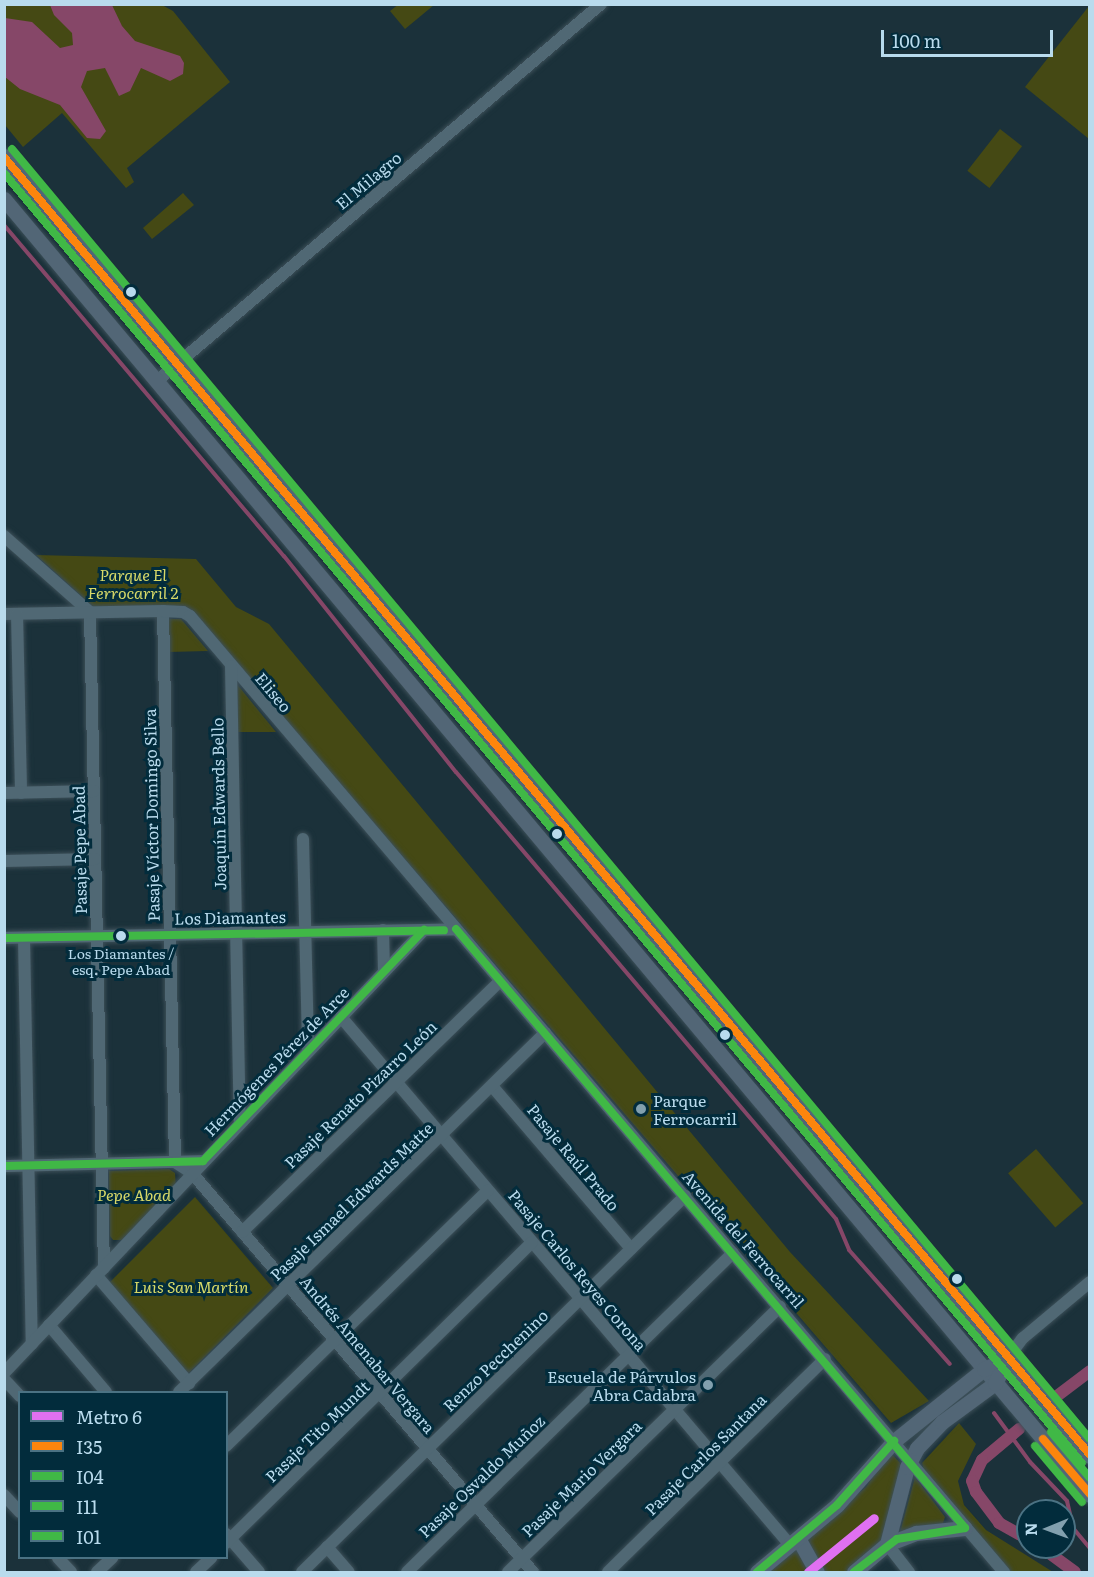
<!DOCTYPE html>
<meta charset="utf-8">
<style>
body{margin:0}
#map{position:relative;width:1094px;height:1577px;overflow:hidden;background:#1b313a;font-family:Literata,serif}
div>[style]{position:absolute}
.green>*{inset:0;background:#454914;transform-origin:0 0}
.water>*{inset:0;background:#864768}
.stream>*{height:4px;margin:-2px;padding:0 2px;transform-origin:2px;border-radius:2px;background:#864768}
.canal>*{height:12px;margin:-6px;padding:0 6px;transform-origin:6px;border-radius:6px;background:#864768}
.roads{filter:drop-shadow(0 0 2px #3c4f58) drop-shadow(0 0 2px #3c4f58)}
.minor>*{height:12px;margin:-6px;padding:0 6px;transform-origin:6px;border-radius:6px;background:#506874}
.major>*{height:15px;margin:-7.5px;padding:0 7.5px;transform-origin:7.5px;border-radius:7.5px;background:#526676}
.bus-1>*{height:8px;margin:-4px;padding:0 4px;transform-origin:4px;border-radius:4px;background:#fc850d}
.bus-2>*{height:8px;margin:-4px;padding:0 4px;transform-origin:4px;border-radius:4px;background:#40b846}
.bus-3>*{height:8px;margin:-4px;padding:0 4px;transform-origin:4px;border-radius:4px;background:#40b846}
.bus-4>*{height:8px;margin:-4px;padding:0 4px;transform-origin:4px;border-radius:4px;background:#40b846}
.metro-1>*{height:9px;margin:-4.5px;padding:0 4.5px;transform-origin:4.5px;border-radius:4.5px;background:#e070f1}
.dots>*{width:16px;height:16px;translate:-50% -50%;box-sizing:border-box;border:3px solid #022c3c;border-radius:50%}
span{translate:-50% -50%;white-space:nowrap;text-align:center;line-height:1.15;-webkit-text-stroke:6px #022c3c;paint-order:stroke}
.bus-label{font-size:14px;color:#b9dbed}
.street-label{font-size:16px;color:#b9dbed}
.park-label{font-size:16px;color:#d7d968;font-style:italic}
.poi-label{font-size:16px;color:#b9dbed}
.left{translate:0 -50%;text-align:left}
.right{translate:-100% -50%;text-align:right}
.frame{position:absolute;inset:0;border:6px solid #b9dbed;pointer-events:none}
.legend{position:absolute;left:18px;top:1391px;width:210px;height:168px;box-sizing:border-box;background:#022c3c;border:2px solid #4b7283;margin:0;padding:8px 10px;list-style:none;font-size:18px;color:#b9dbed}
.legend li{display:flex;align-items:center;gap:12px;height:30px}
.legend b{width:30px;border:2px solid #4b7283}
.north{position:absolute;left:1016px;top:1499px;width:60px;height:60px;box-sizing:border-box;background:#022c3c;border:2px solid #4b7283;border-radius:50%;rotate:269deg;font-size:16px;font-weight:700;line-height:24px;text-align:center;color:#b9dbed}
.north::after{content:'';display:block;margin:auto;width:21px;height:27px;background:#82a0ae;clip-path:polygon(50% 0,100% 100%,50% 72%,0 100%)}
.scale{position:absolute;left:881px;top:30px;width:172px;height:27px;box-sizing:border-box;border:3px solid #b9dbed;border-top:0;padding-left:8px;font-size:18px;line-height:21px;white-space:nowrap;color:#b9dbed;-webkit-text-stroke:4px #022c3c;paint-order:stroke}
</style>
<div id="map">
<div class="green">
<i style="clip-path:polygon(399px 4px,434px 4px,434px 5px,405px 29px,390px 11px)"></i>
<i style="clip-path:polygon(4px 5px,162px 5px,173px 11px,230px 82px,127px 168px,134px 182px,126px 188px,62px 113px,23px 147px,5px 125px)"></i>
<i style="clip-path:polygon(1089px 6px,1089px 139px,1025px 87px)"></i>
<i style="left:1000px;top:129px;width:28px;height:53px;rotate:38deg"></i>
<i style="clip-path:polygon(183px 193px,194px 205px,152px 239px,143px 228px)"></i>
<i style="clip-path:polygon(36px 555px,196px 559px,236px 607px,269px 624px,790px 1252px,929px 1401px,891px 1423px,191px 611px,96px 609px)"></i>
<i style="clip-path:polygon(166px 619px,181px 619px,208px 651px,168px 652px)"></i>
<i style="clip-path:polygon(237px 684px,276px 732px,238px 732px)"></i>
<i style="left:1036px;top:1149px;width:72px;height:37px;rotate:49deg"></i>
<i style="clip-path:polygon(169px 1169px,175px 1173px,176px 1186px,125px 1240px,113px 1240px,110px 1236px,109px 1171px)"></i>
<i style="clip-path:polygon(195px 1197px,273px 1288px,187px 1375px,108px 1284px)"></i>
<i style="clip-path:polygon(959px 1423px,976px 1444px,958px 1481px,964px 1505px,986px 1530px,1053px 1572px,1011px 1572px,925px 1474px,922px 1463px)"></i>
<i style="clip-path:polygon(890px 1452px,903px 1466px,886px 1536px,847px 1572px,768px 1572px,866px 1487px)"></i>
<i style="clip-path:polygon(915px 1477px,945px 1517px,943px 1523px,900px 1532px)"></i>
</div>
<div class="water">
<i style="clip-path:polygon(50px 5px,112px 5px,122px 26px,135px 41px,180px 56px,184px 63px,183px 74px,170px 81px,141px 68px,130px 91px,119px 96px,105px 68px,87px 71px,81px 87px,106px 131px,100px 139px,87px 138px,60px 105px,20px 89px,5px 77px,5px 18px,32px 22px,60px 48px,73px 45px,72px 33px,54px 15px)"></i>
</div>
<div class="stream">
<i style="left:4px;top:225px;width:434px;rotate:49.8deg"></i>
<i style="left:284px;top:556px;width:276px;rotate:51.5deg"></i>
<i style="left:456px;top:772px;width:587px;rotate:49.63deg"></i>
<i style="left:836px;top:1219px;width:34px;rotate:67deg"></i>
<i style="left:849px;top:1250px;width:152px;rotate:48.5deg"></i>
<i style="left:994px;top:1413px;width:61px;rotate:53.7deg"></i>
<i style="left:1030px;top:1462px;width:54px;rotate:46.5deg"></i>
<i style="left:1067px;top:1501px;width:28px;rotate:77deg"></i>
<i style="left:1073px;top:1528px;width:26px;rotate:50deg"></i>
</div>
<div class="canal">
<i style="left:1057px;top:1396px;width:41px;rotate:-37.1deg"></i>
<i style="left:1019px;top:1429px;width:48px;rotate:140deg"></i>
<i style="left:982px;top:1460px;width:23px;rotate:115deg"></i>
<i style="left:972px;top:1481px;width:12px;rotate:70deg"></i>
<i style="left:976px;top:1492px;width:39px;rotate:53deg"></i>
<i style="left:999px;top:1523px;width:33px;rotate:29deg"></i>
<i style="left:1041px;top:1547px;width:42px;rotate:36.3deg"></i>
</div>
<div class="roads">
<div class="minor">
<i style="left:156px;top:382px;width:584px;rotate:-40.35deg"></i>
<i style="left:4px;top:536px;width:115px;rotate:41.5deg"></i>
<i style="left:90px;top:612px;width:656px;rotate:88.78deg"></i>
<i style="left:163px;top:611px;width:551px;rotate:88.75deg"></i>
<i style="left:175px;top:1162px;width:20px;rotate:33deg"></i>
<i style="left:192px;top:1173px;width:525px;rotate:49.48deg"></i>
<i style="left:4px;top:614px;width:159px;rotate:-1.1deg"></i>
<i style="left:163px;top:611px;width:20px;rotate:3deg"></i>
<i style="left:183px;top:612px;width:8px;rotate:30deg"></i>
<i style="left:190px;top:616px;width:1256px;rotate:49.59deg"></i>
<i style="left:17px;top:614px;width:179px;rotate:88.7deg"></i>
<i style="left:231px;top:666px;width:456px;rotate:88.9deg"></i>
<i style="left:4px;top:793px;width:90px;rotate:-1.3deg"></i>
<i style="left:303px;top:839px;width:212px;rotate:88.6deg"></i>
<i style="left:4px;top:861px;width:91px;rotate:-1.3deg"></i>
<i style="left:383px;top:930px;width:41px;rotate:88.6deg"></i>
<i style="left:4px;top:938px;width:452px;rotate:-1.1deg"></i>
<i style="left:24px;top:938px;width:406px;rotate:88.9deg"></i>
<i style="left:341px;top:1017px;width:693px;rotate:49.62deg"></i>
<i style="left:492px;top:1086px;width:214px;rotate:49.5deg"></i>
<i style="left:4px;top:1166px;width:199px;rotate:-1.4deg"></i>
<i style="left:242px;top:1232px;width:360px;rotate:-44.2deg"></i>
<i style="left:96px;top:1275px;width:143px;rotate:49.3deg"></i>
<i style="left:49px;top:1325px;width:88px;rotate:49.6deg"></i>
<i style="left:1007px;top:1359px;width:26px;rotate:-53deg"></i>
<i style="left:1023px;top:1338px;width:87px;rotate:-39.9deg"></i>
<i style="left:4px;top:1373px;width:610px;rotate:-46.53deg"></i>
<i style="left:4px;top:1379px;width:23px;rotate:47deg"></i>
<i style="left:179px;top:1392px;width:513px;rotate:-44.45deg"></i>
<i style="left:226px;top:1446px;width:366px;rotate:-44.3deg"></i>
<i style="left:4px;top:1495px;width:23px;rotate:47deg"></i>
<i style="left:226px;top:1534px;width:50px;rotate:49deg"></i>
<i style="left:226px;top:1543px;width:429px;rotate:-44.5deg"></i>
<i style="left:887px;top:1544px;width:36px;rotate:52deg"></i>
<i style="left:327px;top:1547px;width:33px;rotate:49deg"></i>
<i style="left:58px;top:1558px;width:19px;rotate:47deg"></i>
<i style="left:97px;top:1572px;width:21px;rotate:-43deg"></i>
<i style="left:196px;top:1572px;width:21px;rotate:-43deg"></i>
<i style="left:302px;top:1572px;width:537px;rotate:-44.47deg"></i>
<i style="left:407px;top:1572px;width:456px;rotate:-44.4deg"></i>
<i style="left:508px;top:1572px;width:380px;rotate:-44.3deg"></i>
<i style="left:608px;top:1572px;width:304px;rotate:-44.5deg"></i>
</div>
<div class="major">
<i style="left:4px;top:156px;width:1694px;rotate:50.13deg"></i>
<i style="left:4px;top:199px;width:1691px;rotate:50.04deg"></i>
<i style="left:798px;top:1538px;width:39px;rotate:61deg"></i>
<i style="left:887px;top:1544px;width:31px;rotate:-21deg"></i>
<i style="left:916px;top:1533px;width:49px;rotate:-5.8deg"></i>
<i style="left:757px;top:1572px;width:104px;rotate:-39.9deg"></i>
<i style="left:837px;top:1505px;width:86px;rotate:-48.3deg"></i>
<i style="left:894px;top:1441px;width:115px;rotate:-38.7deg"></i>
<i style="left:984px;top:1369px;width:25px;rotate:-23deg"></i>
<i style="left:854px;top:1572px;width:43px;rotate:-40.3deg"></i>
<i style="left:887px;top:1544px;width:80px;rotate:-75.4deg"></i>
<i style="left:907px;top:1467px;width:21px;rotate:-62deg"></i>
<i style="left:917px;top:1448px;width:36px;rotate:-46deg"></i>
<i style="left:942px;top:1422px;width:66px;rotate:-36.3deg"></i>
<i style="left:995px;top:1383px;width:9px;rotate:-63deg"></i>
</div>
</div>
<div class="bus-1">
<i style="left:4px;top:157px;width:1692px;rotate:50.08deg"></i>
<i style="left:1043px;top:1439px;width:72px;rotate:49.5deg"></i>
</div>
<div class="bus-2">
<i style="left:4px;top:173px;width:1681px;rotate:50.12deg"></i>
<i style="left:1035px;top:1446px;width:73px;rotate:50deg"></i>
</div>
<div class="bus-3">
<i style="left:12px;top:149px;width:1681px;rotate:50.12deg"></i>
<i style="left:1051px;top:1432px;width:60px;rotate:49.7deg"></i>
</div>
<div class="bus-4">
<i style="left:456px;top:929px;width:786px;rotate:49.64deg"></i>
<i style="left:4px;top:938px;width:440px;rotate:-1deg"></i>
<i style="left:4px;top:1166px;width:199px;rotate:-1.4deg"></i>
<i style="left:203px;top:1161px;width:320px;rotate:-46.3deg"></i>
<i style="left:757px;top:1572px;width:104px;rotate:-39.9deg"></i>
<i style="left:837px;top:1505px;width:86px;rotate:-48.3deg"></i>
<i style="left:854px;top:1572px;width:54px;rotate:-37.5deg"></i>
<i style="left:897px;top:1539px;width:69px;rotate:-9.2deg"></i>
</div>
<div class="metro-1">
<i style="left:808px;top:1572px;width:85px;rotate:-39.3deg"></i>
</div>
<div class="dots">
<i style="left:131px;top:292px;background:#b9dbed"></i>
<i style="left:557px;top:834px;background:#b9dbed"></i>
<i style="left:121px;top:936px;background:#b9dbed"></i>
<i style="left:725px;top:1035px;background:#b9dbed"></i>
<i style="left:641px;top:1109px;background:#82a0ae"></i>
<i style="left:957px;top:1279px;background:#b9dbed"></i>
<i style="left:708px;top:1385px;background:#82a0ae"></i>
</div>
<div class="bus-label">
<span style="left:121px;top:961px">Los Diamantes /<br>esq. Pepe Abad</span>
</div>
<div class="street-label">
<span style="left:368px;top:180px;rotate:-40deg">El Milagro</span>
<span style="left:274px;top:692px;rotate:50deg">Eliseo</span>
<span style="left:218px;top:804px;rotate:-91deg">Joaquín Edwards Bello</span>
<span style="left:151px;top:815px;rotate:-91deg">Pasaje Víctor Domingo Silva</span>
<span style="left:79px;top:850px;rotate:-91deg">Pasaje Pepe Abad</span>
<span style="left:230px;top:917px;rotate:-1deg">Los Diamantes</span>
<span style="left:276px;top:1061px;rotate:-46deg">Hermógenes Pérez de Arce</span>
<span style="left:360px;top:1094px;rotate:-44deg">Pasaje Renato Pizarro León</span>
<span style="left:574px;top:1157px;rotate:50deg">Pasaje Raúl Prado</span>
<span style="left:351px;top:1201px;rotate:-44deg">Pasaje Ismael Edwards Matte</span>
<span style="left:744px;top:1239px;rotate:49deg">Avenida del Ferrocarril</span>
<span style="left:578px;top:1270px;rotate:50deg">Pasaje Carlos Reyes Corona</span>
<span style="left:368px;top:1354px;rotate:50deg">Andrés Amenabar Vergara</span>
<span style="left:495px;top:1360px;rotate:-44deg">Renzo Pecchenino</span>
<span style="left:317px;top:1431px;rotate:-44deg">Pasaje Tito Mundt</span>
<span style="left:705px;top:1454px;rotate:-45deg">Pasaje Carlos Santana</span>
<span style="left:481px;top:1476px;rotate:-44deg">Pasaje Osvaldo Muñoz</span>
<span style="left:581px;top:1478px;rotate:-44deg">Pasaje Mario Vergara</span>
</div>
<div class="park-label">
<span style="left:133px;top:583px">Parque El<br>Ferrocarril 2</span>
<span style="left:134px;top:1194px">Pepe Abad</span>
<span style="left:191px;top:1286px">Luis San Martín</span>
</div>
<div class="poi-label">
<span class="left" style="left:653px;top:1109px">Parque<br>Ferrocarril</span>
<span class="right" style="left:696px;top:1385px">Escuela de Párvulos<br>Abra Cadabra</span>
</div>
<div class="frame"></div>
<ul class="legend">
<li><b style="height:8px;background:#e070f1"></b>Metro 6</li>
<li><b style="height:8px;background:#fc850d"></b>I35</li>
<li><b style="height:8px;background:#40b846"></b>I04</li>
<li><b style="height:8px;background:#40b846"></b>I11</li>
<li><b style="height:8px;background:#40b846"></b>I01</li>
</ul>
<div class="north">N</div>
<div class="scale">100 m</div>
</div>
